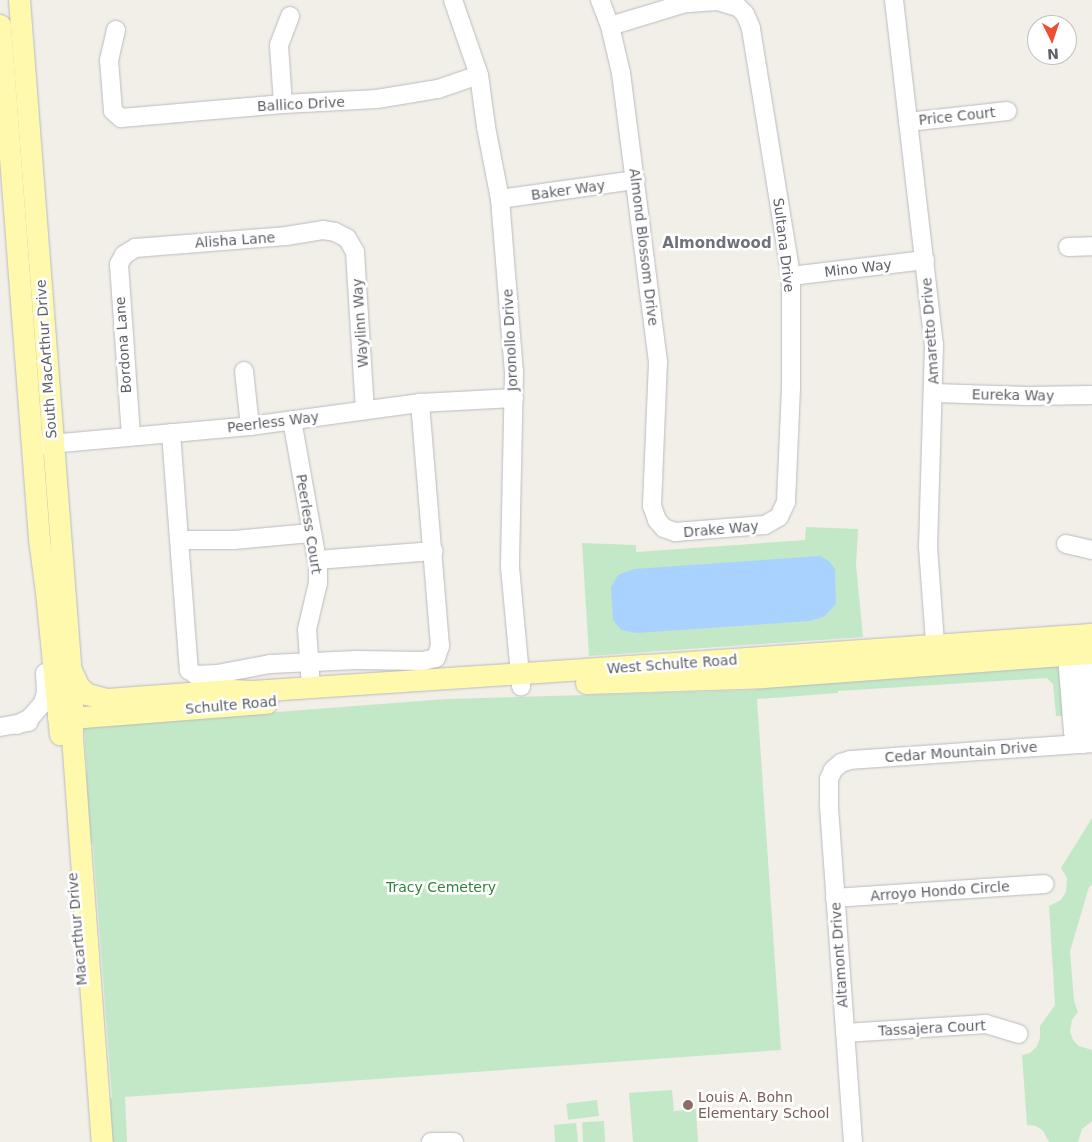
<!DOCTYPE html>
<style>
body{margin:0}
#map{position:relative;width:1092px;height:1142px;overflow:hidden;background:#f1efe7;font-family:"DejaVu Sans",sans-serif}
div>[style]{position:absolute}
.green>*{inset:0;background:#c3e8c7;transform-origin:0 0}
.water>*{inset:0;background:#a9d2ff}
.roads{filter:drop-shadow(0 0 1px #b9bbc0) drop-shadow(0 0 1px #b9bbc0)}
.minor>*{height:18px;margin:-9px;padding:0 9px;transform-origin:9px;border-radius:9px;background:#fff}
.major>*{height:21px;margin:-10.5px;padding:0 10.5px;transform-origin:10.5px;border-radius:10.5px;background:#fff9ae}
.dots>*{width:14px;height:14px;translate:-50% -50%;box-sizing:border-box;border:2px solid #fff;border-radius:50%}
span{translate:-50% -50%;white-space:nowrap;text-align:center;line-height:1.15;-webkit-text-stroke:5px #fff;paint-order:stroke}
.street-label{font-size:14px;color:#5e6167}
.park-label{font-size:14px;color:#32823d}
.education-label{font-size:14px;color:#785e54}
.left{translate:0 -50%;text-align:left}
.neighbourhood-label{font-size:15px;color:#6f7379;font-weight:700}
.north{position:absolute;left:1027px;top:15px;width:50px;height:50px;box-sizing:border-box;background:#fff;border:1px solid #bfc0c2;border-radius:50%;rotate:176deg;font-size:14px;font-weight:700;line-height:20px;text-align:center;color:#5e6167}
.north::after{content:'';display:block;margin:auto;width:18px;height:22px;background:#ed4f30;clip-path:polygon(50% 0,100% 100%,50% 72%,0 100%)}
</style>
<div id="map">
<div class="green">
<i style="clip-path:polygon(806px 527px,858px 529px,856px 565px,863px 637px,589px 656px,582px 543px,636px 545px,636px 552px,805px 540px)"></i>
<i style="clip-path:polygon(1055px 665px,1062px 671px,1067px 716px,1056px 716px,1053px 684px,1047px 678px,838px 691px,838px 693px,757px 699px,781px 1050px,125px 1097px,127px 1142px,110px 1142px,106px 1098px,112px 1098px,93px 844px,84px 837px,81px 782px,87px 772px,84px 727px,446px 699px,756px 690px,757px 685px)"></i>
<i style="clip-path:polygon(1092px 818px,1092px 885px,1089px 887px,1070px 951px,1074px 1001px,1078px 1012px,1072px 1020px,1070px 1031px,1073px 1040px,1079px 1046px,1092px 1050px,1092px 1121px,1082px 1129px,1078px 1142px,1049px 1142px,1043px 1131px,1036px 1126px,1027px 1125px,1022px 1055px,1030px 1053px,1037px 1046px,1040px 1038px,1040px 1026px,1055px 1005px,1049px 906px,1061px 900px,1066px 892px,1067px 878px,1061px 868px)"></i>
<i style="clip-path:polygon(672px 1090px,674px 1111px,696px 1109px,698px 1142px,633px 1142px,629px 1093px)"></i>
<i style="left:597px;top:1100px;width:16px;height:31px;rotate:83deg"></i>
<i style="left:604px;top:1121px;width:21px;height:22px;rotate:87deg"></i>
<i style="clip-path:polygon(576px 1123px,578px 1142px,555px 1142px,554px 1125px)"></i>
</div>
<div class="water">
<i style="clip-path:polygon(820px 556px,829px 561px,835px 569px,836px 604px,825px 616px,810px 621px,636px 633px,621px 630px,613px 620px,611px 587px,618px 575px,634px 569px)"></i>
</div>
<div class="roads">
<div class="minor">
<i style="left:453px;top:0;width:79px;rotate:70.9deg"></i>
<i style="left:479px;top:75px;width:52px;rotate:82.3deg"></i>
<i style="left:486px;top:127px;width:73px;rotate:79deg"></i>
<i style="left:500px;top:199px;width:174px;rotate:85.4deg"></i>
<i style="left:514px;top:372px;width:195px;rotate:91.2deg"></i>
<i style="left:510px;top:567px;width:120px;rotate:84.7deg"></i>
<i style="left:600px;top:0;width:28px;rotate:69deg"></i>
<i style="left:610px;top:26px;width:48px;rotate:76.8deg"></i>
<i style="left:621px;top:73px;width:291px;rotate:82.7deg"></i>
<i style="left:658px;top:362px;width:144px;rotate:92.4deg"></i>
<i style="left:652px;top:506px;width:15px;rotate:70deg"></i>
<i style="left:657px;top:520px;width:11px;rotate:49deg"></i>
<i style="left:664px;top:528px;width:12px;rotate:20deg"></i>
<i style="left:675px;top:532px;width:90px;rotate:-4.4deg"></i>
<i style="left:765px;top:525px;width:16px;rotate:-30deg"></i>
<i style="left:779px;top:517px;width:17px;rotate:-65deg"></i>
<i style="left:786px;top:502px;width:114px;rotate:-87.5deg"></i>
<i style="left:791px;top:388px;width:112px;rotate:-90deg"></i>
<i style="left:791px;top:276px;width:251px;rotate:-99.2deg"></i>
<i style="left:751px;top:28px;width:15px;rotate:-113deg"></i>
<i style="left:745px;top:14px;width:10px;rotate:-135deg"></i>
<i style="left:738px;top:7px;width:22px;rotate:-164deg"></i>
<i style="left:717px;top:1px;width:31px;rotate:176deg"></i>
<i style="left:686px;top:3px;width:79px;rotate:163.2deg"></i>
<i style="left:894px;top:0;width:347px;rotate:83.4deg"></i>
<i style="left:934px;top:345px;width:202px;rotate:91.7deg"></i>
<i style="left:928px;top:547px;width:110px;rotate:85.8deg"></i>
<i style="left:116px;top:30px;width:31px;rotate:103deg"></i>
<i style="left:109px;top:60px;width:51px;rotate:85.5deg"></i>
<i style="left:113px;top:111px;width:11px;rotate:41deg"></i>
<i style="left:121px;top:118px;width:163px;rotate:-4.9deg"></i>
<i style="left:283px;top:104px;width:94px;rotate:-3deg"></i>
<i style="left:377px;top:99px;width:62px;rotate:-9.3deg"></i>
<i style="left:438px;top:89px;width:43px;rotate:-18.9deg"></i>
<i style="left:283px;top:104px;width:59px;rotate:-93.9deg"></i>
<i style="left:279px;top:45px;width:31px;rotate:-69deg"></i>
<i style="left:908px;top:122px;width:100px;rotate:-6.3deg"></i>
<i style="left:500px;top:199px;width:137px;rotate:-8deg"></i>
<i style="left:1068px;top:247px;width:24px;rotate:-2deg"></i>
<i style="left:791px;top:276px;width:135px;rotate:-6.8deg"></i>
<i style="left:244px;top:371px;width:55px;rotate:83.8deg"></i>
<i style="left:934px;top:393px;width:93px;rotate:1.8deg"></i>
<i style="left:1027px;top:396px;width:65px;rotate:-0.9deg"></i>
<i style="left:292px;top:420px;width:148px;rotate:79.9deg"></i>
<i style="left:318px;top:566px;width:17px;rotate:90deg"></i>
<i style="left:318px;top:583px;width:47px;rotate:103.4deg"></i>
<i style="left:307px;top:629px;width:58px;rotate:86.1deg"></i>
<i style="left:171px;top:433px;width:238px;rotate:85.7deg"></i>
<i style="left:189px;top:670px;width:9px;rotate:36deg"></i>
<i style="left:196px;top:675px;width:21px;rotate:-3deg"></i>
<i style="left:217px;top:674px;width:54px;rotate:-10.7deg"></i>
<i style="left:270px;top:664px;width:86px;rotate:-2.7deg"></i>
<i style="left:356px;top:660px;width:67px;rotate:0.9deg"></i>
<i style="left:423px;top:661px;width:13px;rotate:-13deg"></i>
<i style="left:436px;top:658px;width:13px;rotate:-72deg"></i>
<i style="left:440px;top:646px;width:244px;rotate:-94.7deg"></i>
<i style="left:131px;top:436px;width:172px;rotate:-94deg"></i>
<i style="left:119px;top:264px;width:10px;rotate:-61deg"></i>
<i style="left:124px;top:255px;width:13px;rotate:-32deg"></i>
<i style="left:135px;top:248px;width:151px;rotate:-4.5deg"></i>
<i style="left:286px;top:236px;width:37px;rotate:-9deg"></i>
<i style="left:323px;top:230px;width:12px;rotate:9deg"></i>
<i style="left:335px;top:232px;width:13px;rotate:27deg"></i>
<i style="left:347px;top:238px;width:16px;rotate:60deg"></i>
<i style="left:355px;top:252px;width:158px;rotate:86.4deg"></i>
<i style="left:39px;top:445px;width:212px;rotate:-5.1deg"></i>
<i style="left:250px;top:426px;width:172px;rotate:-7.7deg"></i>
<i style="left:420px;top:403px;width:94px;rotate:-3deg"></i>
<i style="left:180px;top:540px;width:54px"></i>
<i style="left:234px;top:540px;width:77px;rotate:-5.2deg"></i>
<i style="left:1066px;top:544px;width:27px;rotate:13deg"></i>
<i style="left:317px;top:560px;width:117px;rotate:-4.4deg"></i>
<i style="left:1073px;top:635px;width:20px;rotate:66deg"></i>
<i style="left:1081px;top:653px;width:13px;rotate:81deg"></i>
<i style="left:1083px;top:666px;width:65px;rotate:85.6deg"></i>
<i style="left:1088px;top:731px;width:14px;rotate:115deg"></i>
<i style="left:1082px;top:744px;width:15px;rotate:-127deg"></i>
<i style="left:1073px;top:732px;width:64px;rotate:-94.5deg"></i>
<i style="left:1068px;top:668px;width:33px;rotate:-81deg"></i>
<i style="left:17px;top:725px;width:15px;rotate:-28deg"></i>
<i style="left:30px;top:718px;width:20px;rotate:-49deg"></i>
<i style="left:43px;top:703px;width:11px;rotate:-75deg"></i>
<i style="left:46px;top:692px;width:19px;rotate:-93deg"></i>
<i style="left:0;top:727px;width:29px;rotate:-10deg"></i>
<i style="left:835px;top:898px;width:210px;rotate:-3.8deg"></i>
<i style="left:845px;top:1033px;width:141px;rotate:-3.7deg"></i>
<i style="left:986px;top:1024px;width:34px;rotate:17deg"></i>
<i style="left:431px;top:1142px;width:23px"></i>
<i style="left:853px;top:1142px;width:339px;rotate:-94.1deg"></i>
<i style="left:829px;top:804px;width:25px;rotate:-90deg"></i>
<i style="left:829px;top:779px;width:10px;rotate:-66deg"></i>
<i style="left:833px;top:770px;width:11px;rotate:-41deg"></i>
<i style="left:841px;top:763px;width:9px;rotate:-18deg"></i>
<i style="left:850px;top:760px;width:243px;rotate:-4deg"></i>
</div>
<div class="major">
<i style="left:19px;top:0;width:691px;rotate:85.6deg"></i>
<i style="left:72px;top:689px;width:48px;rotate:90deg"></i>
<i style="left:72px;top:737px;width:406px;rotate:85.8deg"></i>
<i style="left:0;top:25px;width:515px;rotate:85.66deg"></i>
<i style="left:39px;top:539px;width:53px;rotate:82.5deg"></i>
<i style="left:46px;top:592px;width:143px;rotate:84.4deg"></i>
<i style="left:72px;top:672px;width:17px;rotate:65deg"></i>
<i style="left:79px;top:687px;width:11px;rotate:41deg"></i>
<i style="left:87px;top:694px;width:21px;rotate:14deg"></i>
<i style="left:107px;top:699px;width:124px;rotate:-4.2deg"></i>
<i style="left:231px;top:690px;width:21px;rotate:3deg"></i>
<i style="left:252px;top:691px;width:395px;rotate:-3.8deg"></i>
<i style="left:646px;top:665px;width:447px;rotate:-4deg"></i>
<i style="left:586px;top:683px;width:177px;rotate:-1.9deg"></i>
<i style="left:763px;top:677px;width:330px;rotate:-4.2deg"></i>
<i style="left:58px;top:717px;width:25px"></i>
<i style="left:83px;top:717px;width:184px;rotate:-4.4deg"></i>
</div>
</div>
<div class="dots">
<i style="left:688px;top:1105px;background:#8d6e63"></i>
</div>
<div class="street-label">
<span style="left:301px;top:104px;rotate:-3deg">Ballico Drive</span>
<span style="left:957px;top:116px;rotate:-6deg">Price Court</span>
<span style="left:568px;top:190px;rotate:-8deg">Baker Way</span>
<span style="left:235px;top:240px;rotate:-4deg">Alisha Lane</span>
<span style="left:784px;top:245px;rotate:83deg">Sultana Drive</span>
<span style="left:644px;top:247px;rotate:83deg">Almond Blossom Drive</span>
<span style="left:858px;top:268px;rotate:-7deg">Mino Way</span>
<span style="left:360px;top:323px;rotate:-94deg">Waylinn Way</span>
<span style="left:930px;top:331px;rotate:-94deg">Amaretto Drive</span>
<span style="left:510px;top:340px;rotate:-93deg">Joronollo Drive</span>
<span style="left:123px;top:345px;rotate:-94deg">Bordona Lane</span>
<span style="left:46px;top:359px;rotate:-94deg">South MacArthur Drive</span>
<span style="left:1013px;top:395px;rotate:1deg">Eureka Way</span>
<span style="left:273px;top:422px;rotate:-7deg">Peerless Way</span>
<span style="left:309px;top:524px;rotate:81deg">Peerless Court</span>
<span style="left:721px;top:529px;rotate:-5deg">Drake Way</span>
<span style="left:672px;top:664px;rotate:-4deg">West Schulte Road</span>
<span style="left:231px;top:705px;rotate:-5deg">Schulte Road</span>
<span style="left:961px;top:752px;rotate:-4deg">Cedar Mountain Drive</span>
<span style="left:940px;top:891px;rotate:-4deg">Arroyo Hondo Circle</span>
<span style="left:77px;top:929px;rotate:-95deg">Macarthur Drive</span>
<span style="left:839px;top:955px;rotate:-94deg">Altamont Drive</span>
<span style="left:932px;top:1028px;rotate:-3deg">Tassajera Court</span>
</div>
<div class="park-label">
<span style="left:441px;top:887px">Tracy Cemetery</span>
</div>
<div class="education-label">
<span class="left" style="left:698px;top:1105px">Louis A. Bohn<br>Elementary School</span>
</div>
<div class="neighbourhood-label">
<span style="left:717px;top:244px">Almondwood</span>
</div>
<div class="north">N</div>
</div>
